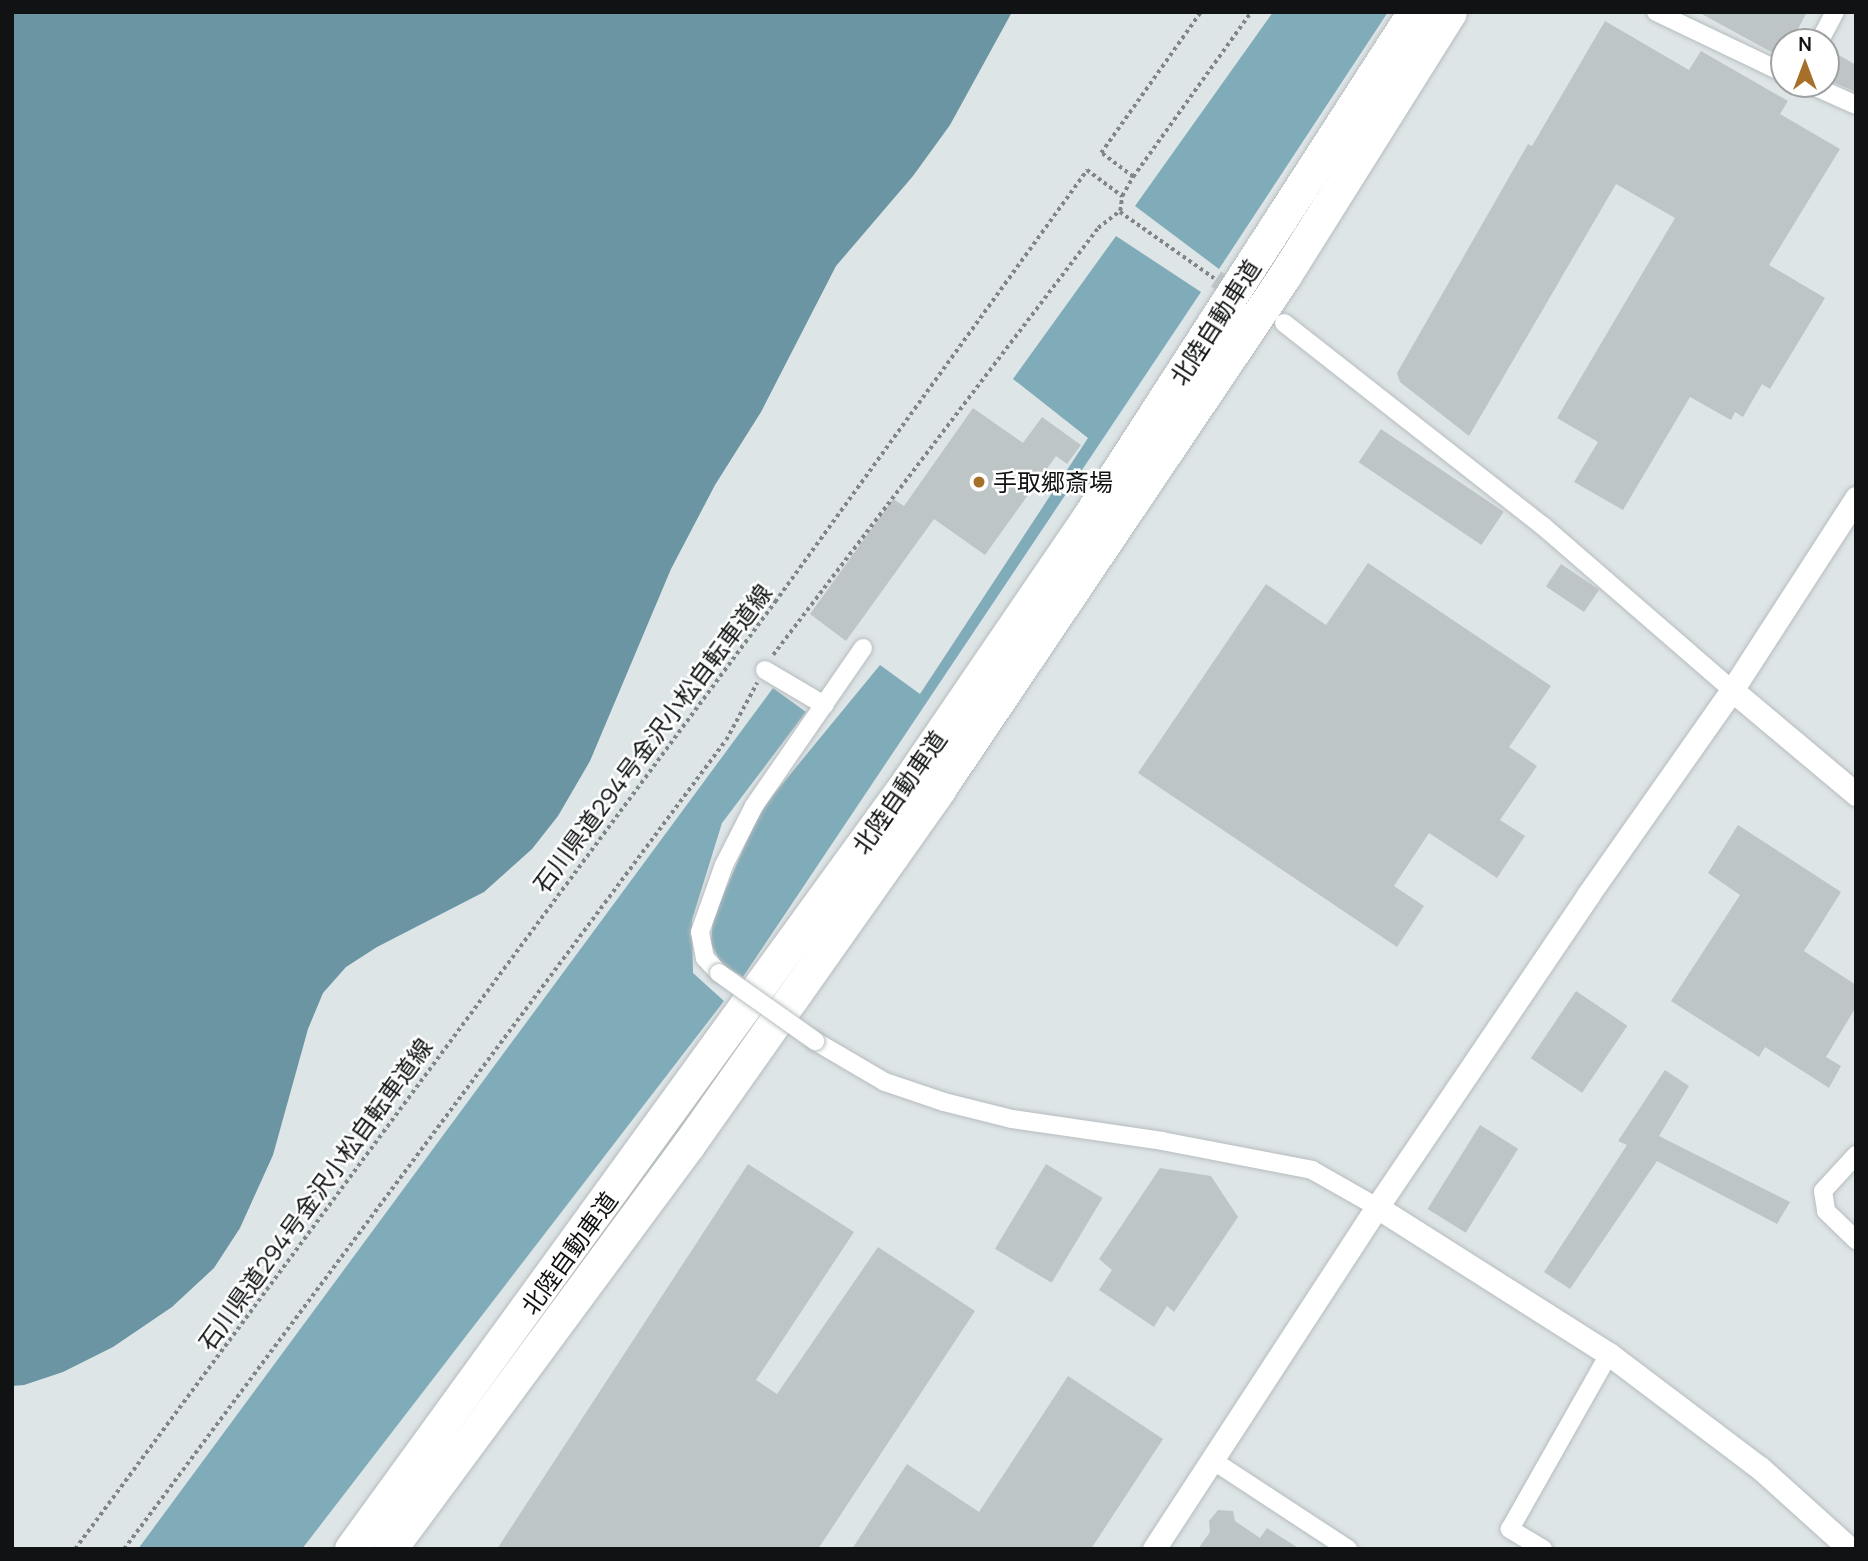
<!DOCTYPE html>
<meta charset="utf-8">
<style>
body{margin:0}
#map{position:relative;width:1868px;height:1561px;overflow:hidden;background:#dee5e7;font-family:Manrope,"Noto Sans JP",sans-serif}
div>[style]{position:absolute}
.forest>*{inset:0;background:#80abb8}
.water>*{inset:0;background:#6b95a2}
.building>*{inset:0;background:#bec5c7;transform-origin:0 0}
.minor-tunnel>*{height:18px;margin-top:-9px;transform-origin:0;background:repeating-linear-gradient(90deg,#bfc5c7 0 18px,transparent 0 27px)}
.path>*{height:3.5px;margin-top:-1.75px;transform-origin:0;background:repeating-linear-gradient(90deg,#818587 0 3.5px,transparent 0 7px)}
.roads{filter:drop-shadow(0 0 2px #b6bcbe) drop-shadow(0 0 2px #b6bcbe)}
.minor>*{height:18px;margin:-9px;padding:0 9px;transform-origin:9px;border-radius:9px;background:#fff}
.tertiary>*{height:23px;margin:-11.5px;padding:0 11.5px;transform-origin:11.5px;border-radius:11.5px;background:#fff}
.motorway>*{height:33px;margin:-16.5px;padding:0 16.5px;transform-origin:16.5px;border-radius:16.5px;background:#fff}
.bridges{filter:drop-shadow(0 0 2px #b6bcbe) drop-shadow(0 0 2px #b6bcbe)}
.minor-bridge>*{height:18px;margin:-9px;padding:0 9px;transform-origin:9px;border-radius:9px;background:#fff}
.dots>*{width:19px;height:19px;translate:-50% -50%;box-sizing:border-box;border:4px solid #fff;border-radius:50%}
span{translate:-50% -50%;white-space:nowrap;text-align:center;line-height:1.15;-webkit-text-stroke:5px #fff;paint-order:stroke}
.street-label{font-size:24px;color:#101213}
.poi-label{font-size:24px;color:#101213}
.left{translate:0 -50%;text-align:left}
.frame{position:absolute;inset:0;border:14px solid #101213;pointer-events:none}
.north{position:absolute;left:1770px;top:28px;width:70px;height:70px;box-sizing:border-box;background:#fff;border:2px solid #9fa0a1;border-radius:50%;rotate:0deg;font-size:19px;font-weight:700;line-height:28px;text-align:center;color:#101213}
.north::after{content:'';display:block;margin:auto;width:24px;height:32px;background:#a66f2a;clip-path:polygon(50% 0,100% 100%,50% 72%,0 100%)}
</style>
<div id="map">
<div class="forest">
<i style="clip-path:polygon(1273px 12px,1388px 12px,1219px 269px,1135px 206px)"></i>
<i style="clip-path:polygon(1116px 236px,1201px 292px,743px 977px,722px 964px,711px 944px,713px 918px,760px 811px,880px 665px,920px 694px,1088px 438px,1013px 379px)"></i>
<i style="clip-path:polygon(773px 688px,806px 712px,722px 823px,692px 920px,693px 973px,724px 1001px,302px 1549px,138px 1549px)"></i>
</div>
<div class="water">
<i style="clip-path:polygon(12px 12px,1012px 12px,950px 125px,913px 176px,836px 266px,761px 412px,715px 485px,671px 569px,590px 761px,558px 816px,532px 849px,484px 892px,377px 947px,346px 967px,323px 993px,308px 1029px,273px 1155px,240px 1228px,214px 1268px,172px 1307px,113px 1347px,63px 1372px,24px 1385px,12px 1386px)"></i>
</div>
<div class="building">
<i style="clip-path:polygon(1698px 12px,1807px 12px,1791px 42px,1784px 42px,1784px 59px)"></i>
<i style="clip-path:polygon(1605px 21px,1689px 70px,1701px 51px,1788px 101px,1780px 114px,1840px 149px,1769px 265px,1825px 298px,1770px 389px,1762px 384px,1743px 417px,1735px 412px,1731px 420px,1690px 397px,1623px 510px,1574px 482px,1598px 442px,1557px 418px,1675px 218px,1616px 184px,1469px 436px,1400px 382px,1397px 373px,1528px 144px,1532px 146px)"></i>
<i style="clip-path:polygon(1837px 54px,1856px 65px,1856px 92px,1826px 79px,1826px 72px)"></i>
<i style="clip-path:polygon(973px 408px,1023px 443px,1042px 417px,1081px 445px,1067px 464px,1056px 456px,985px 555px,934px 519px,846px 641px,810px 614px,893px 499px,904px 506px)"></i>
<i style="left:1381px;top:429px;width:148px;height:40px;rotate:34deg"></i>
<i style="clip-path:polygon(1368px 563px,1551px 686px,1509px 747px,1537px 766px,1500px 820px,1525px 836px,1497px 878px,1429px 833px,1394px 886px,1424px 906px,1397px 947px,1138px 773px,1266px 584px,1326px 625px)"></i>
<i style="left:1561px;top:564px;width:46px;height:27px;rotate:34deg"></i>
<i style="clip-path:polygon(1738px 825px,1841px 892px,1804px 951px,1856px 985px,1856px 1007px,1826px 1057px,1841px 1066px,1829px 1088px,1765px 1047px,1759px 1057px,1671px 1001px,1740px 895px,1708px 873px)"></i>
<i style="left:1576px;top:991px;width:62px;height:81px;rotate:34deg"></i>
<i style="clip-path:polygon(1665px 1070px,1689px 1086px,1659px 1136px,1790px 1202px,1777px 1224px,1657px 1161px,1570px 1289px,1544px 1272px,1627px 1145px,1618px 1141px)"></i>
<i style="left:1480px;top:1125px;width:45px;height:99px;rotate:32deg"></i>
<i style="clip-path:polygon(748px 1164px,854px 1232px,756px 1380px,777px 1394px,878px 1247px,975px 1311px,818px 1549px,497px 1549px)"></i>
<i style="left:1046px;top:1164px;width:66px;height:99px;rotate:31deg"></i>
<i style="clip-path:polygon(1160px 1168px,1211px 1176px,1238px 1217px,1174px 1312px,1167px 1306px,1154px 1327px,1099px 1290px,1112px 1270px,1099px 1259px)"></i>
<i style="clip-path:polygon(1068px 1376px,1163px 1439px,1091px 1549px,852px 1549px,907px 1464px,979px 1512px)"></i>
<i style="clip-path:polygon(1218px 1510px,1233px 1511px,1235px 1521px,1260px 1538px,1267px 1528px,1300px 1549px,1198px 1549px,1210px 1532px,1209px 1521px)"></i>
</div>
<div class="minor-tunnel">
<i style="left:1216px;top:279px;width:29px;rotate:34deg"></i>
</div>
<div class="path">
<i style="left:1133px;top:177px;width:203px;rotate:-54.4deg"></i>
<i style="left:1120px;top:212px;width:115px;rotate:35.1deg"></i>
<i style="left:773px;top:655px;width:537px;rotate:-52.72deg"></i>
<i style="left:1098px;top:228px;width:28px;rotate:-38deg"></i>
<i style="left:1120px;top:211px;width:15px;rotate:-82deg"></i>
<i style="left:75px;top:1549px;width:1178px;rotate:-53.53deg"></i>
<i style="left:775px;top:602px;width:533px;rotate:-54.16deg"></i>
<i style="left:1087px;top:170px;width:44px;rotate:36.6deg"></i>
<i style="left:1122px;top:196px;width:22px;rotate:-60deg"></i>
<i style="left:1133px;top:177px;width:40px;rotate:-143deg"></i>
<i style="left:1101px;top:153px;width:173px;rotate:-54.7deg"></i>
<i style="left:124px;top:1549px;width:1008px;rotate:-53.35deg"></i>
<i style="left:726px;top:740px;width:65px;rotate:-61.5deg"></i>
</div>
<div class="roads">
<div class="minor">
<i style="left:1656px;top:12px;width:142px;rotate:25.5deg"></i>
<i style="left:1819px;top:42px;width:34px;rotate:-62deg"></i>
<i style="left:1809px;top:84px;width:51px;rotate:24.1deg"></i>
<i style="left:1284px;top:323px;width:329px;rotate:38.1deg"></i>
<i style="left:1543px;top:526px;width:250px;rotate:40.9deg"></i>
<i style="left:765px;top:670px;width:69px;rotate:30.7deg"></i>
<i style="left:719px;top:973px;width:21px;rotate:-133deg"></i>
<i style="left:705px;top:958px;width:26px;rotate:-101deg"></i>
<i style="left:700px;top:932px;width:71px;rotate:-70.3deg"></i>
<i style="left:724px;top:865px;width:66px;rotate:-63deg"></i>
<i style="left:754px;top:806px;width:192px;rotate:-55.4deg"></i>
<i style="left:815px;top:1041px;width:81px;rotate:30.4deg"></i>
<i style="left:885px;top:1082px;width:62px;rotate:18.7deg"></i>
<i style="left:944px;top:1102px;width:70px;rotate:14deg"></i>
<i style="left:1012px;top:1119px;width:152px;rotate:8.3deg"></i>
<i style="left:1162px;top:1141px;width:153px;rotate:10.9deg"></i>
<i style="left:1312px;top:1170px;width:75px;rotate:29.6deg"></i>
<i style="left:1856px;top:1155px;width:49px;rotate:132.5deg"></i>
<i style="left:1823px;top:1191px;width:20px;rotate:81deg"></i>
<i style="left:1826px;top:1211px;width:42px;rotate:44deg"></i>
<i style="left:1212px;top:1460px;width:163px;rotate:33.2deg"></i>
<i style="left:1543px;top:1549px;width:39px;rotate:-149deg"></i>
<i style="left:1510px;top:1529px;width:201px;rotate:-60.5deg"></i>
</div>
<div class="tertiary">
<i style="left:1732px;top:690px;width:162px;rotate:40deg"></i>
<i style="left:1377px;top:1207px;width:275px;rotate:32.4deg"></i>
<i style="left:1609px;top:1354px;width:189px;rotate:37.1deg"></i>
<i style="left:1760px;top:1468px;width:121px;rotate:42deg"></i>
<i style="left:1154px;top:1549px;width:408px;rotate:-56.9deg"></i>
<i style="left:1377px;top:1207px;width:377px;rotate:-55.9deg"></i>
<i style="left:1588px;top:895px;width:251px;rotate:-54.9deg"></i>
<i style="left:1732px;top:690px;width:229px;rotate:-57.1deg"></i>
</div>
<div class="motorway">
<i style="left:351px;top:1549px;width:950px;rotate:-54.03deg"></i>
<i style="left:909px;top:780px;width:320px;rotate:-55.7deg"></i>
<i style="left:1089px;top:516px;width:600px;rotate:-57.18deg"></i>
<i style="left:390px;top:1549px;width:503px;rotate:-53.56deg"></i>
<i style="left:689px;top:1144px;width:434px;rotate:-54.8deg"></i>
<i style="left:939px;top:789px;width:620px;rotate:-56.05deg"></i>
<i style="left:1285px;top:275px;width:310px;rotate:-57.9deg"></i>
</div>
</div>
<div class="bridges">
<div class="minor-bridge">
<i style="left:719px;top:973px;width:118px;rotate:35.3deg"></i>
</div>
</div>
<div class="dots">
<i style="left:979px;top:482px;background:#a66f2a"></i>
</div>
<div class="street-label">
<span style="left:1215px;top:322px;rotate:-57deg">北陸自動車道</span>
<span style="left:652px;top:738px;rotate:-53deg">石川県道294号金沢小松自転車道線</span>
<span style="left:899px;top:792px;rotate:-55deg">北陸自動車道</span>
<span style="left:315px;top:1194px;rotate:-54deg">石川県道294号金沢小松自転車道線</span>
<span style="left:569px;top:1253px;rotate:-54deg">北陸自動車道</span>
</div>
<div class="poi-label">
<span class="left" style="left:993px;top:482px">手取郷斎場</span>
</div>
<div class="frame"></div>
<div class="north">N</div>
</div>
